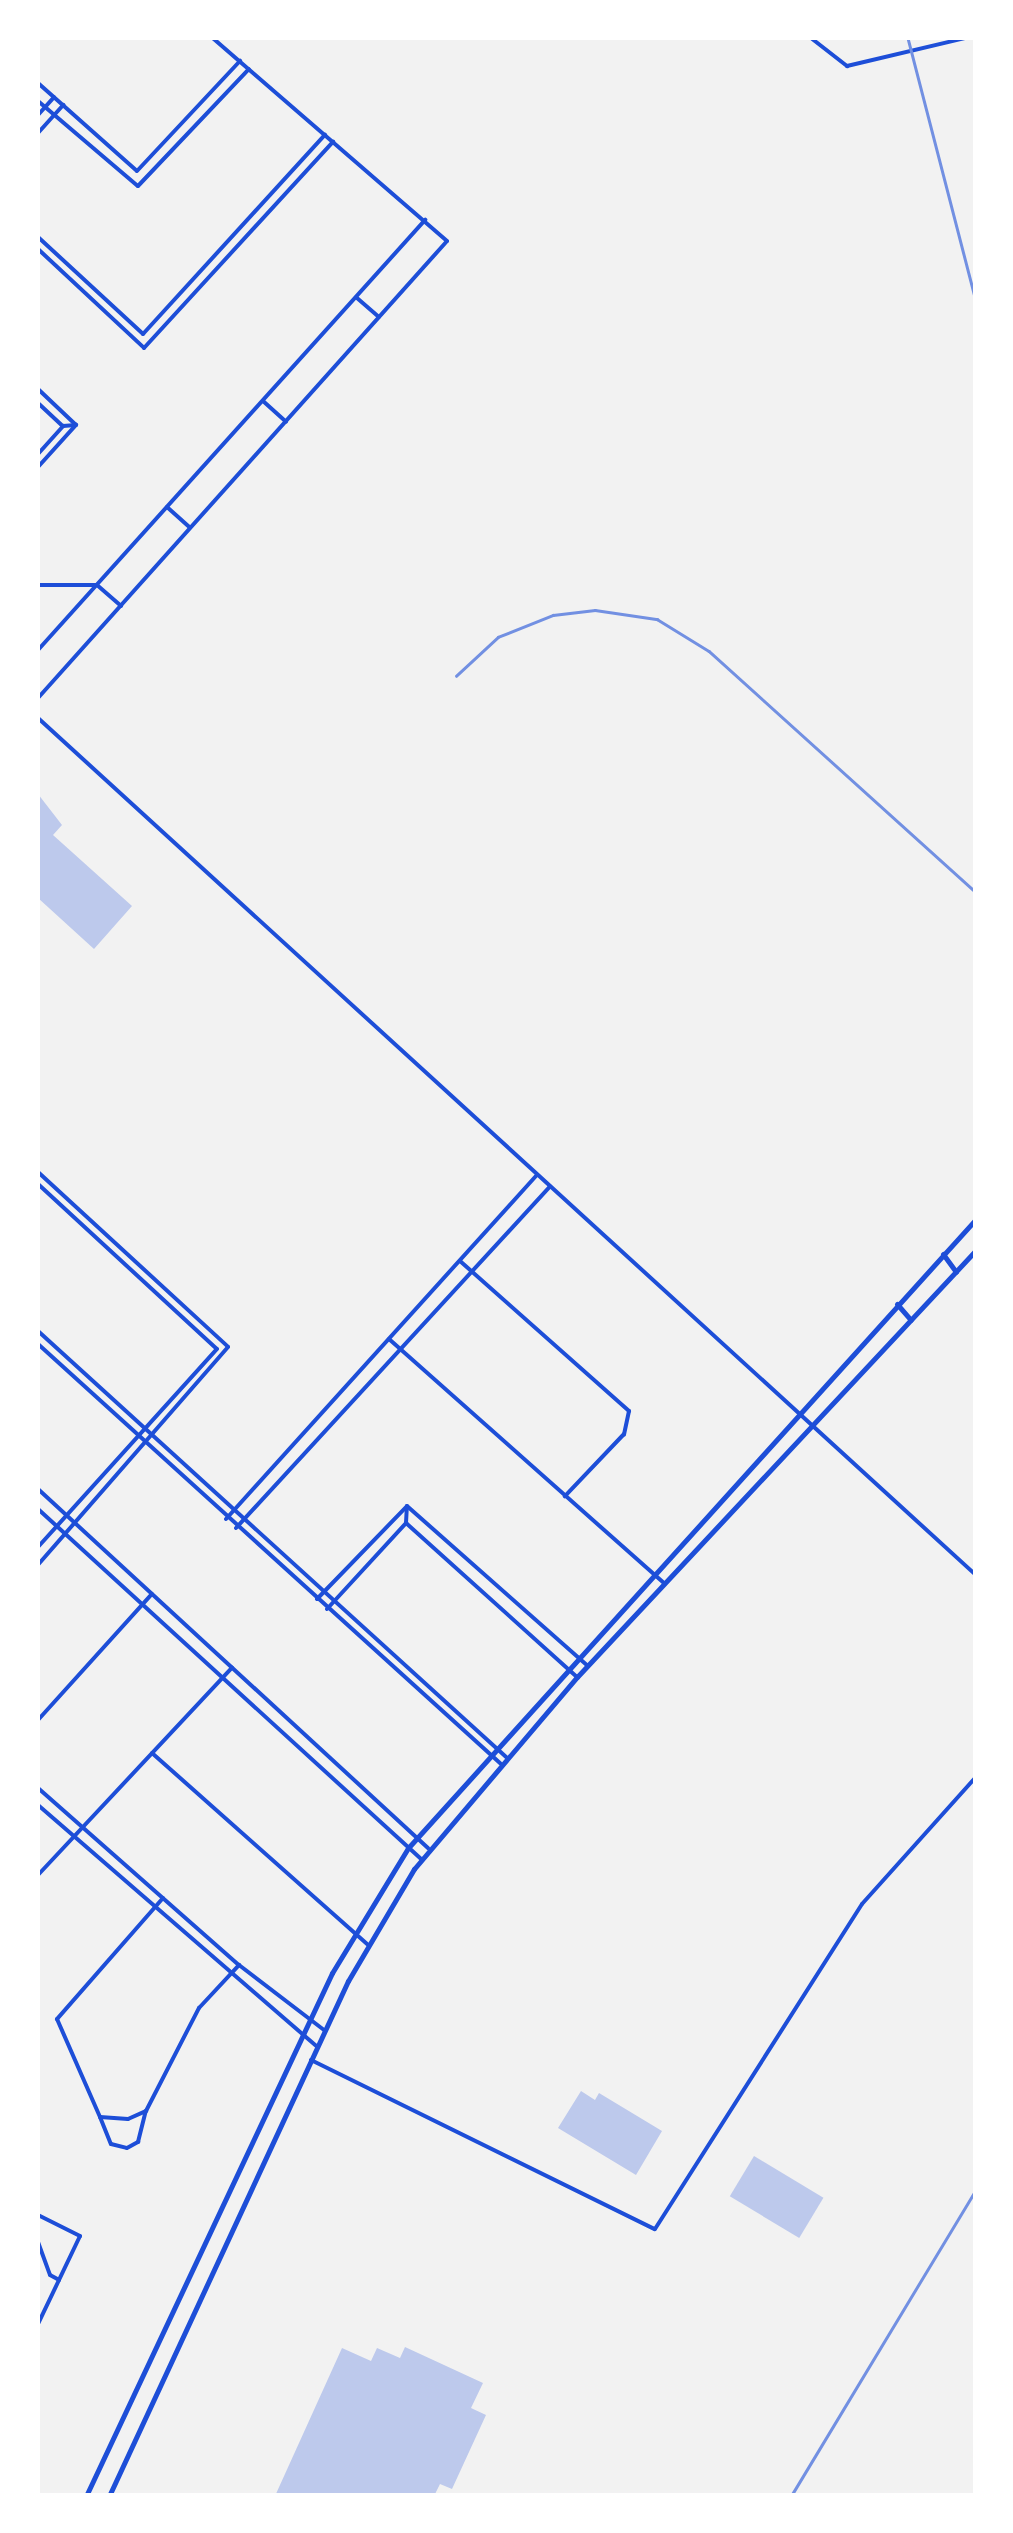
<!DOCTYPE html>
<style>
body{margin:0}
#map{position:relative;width:1013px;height:2533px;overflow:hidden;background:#f2f2f2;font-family:"Public Sans",sans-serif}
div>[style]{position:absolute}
.building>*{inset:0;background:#bdc9ec;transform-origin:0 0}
.minor>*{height:4px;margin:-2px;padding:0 2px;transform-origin:2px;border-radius:2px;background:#1d4ed8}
.tertiary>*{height:5px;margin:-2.5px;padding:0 2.5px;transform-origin:2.5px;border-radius:2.5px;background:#1d4ed8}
.rail>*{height:2.5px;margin:-1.25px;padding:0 1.25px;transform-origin:1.25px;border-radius:1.25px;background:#7290e2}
span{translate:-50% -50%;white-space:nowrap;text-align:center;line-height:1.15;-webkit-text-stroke:10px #fff;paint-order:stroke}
.frame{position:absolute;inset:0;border:40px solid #fff;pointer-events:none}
</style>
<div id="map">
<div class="building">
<i style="clip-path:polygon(38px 794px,62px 825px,53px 835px,132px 906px,94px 949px,38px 898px)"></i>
<i style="clip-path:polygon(581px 2091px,595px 2100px,599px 2093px,662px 2131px,636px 2175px,558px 2128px)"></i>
<i style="left:754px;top:2156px;width:81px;height:47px;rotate:31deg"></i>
<i style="clip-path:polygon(405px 2347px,483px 2383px,471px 2408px,486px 2415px,452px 2489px,440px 2484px,434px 2496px,275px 2496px,342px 2348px,371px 2361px,377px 2348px,400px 2358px)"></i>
</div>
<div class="minor">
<i style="left:811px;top:38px;width:46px;rotate:37.9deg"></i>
<i style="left:847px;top:66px;width:121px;rotate:-13.3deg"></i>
<i style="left:38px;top:83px;width:132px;rotate:41.6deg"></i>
<i style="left:137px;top:171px;width:151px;rotate:-46.9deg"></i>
<i style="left:38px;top:101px;width:131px;rotate:40.4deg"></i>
<i style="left:138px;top:186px;width:161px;rotate:-46.5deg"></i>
<i style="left:38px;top:115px;width:24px;rotate:-48deg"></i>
<i style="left:38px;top:133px;width:38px;rotate:-48deg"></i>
<i style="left:38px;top:237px;width:143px;rotate:42.7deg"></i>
<i style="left:143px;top:334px;width:270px;rotate:-47.6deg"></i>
<i style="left:38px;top:249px;width:145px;rotate:43deg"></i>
<i style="left:144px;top:348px;width:280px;rotate:-47.5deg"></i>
<i style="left:357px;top:298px;width:29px;rotate:41deg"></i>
<i style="left:38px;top:389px;width:52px;rotate:43.5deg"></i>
<i style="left:263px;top:401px;width:31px;rotate:42deg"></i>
<i style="left:38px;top:403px;width:34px;rotate:43deg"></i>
<i style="left:38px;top:454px;width:38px;rotate:-48deg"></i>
<i style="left:63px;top:426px;width:13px;rotate:-4deg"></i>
<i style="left:38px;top:467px;width:57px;rotate:-47.9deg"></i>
<i style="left:167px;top:507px;width:30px;rotate:42deg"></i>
<i style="left:38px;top:585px;width:59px"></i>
<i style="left:97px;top:585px;width:32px;rotate:41deg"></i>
<i style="left:38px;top:650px;width:579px;rotate:-48.01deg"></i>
<i style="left:38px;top:698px;width:613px;rotate:-48.17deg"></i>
<i style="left:447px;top:241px;width:310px;rotate:-139.1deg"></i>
<i style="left:38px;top:718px;width:1271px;rotate:42.42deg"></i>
<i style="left:38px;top:1172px;width:258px;rotate:42.6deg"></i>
<i style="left:228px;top:1347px;width:289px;rotate:131.1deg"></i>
<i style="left:38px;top:1184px;width:243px;rotate:42.7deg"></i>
<i style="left:460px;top:1261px;width:226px;rotate:41.6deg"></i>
<i style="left:629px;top:1411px;width:24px;rotate:102deg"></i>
<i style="left:624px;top:1434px;width:86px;rotate:133.6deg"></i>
<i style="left:38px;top:1331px;width:633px;rotate:42.31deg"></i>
<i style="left:389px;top:1339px;width:368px;rotate:41.6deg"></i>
<i style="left:38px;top:1344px;width:624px;rotate:42.21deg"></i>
<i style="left:38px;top:1489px;width:530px;rotate:42.63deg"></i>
<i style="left:407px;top:1506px;width:240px;rotate:41.5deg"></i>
<i style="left:38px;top:1509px;width:519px;rotate:42.42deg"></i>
<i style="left:226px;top:1519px;width:464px;rotate:-47.9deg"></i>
<i style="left:406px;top:1523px;width:230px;rotate:42deg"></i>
<i style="left:236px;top:1528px;width:464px;rotate:-47.4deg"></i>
<i style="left:38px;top:1547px;width:267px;rotate:-47.9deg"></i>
<i style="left:317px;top:1599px;width:129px;rotate:-45.9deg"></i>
<i style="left:327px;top:1609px;width:117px;rotate:-47.4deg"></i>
<i style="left:406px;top:1523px;width:17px;rotate:-87deg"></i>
<i style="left:38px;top:1720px;width:170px;rotate:-47.9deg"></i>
<i style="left:152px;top:1753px;width:288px;rotate:41.6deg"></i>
<i style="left:38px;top:1788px;width:268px;rotate:41.4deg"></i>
<i style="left:239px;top:1965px;width:107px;rotate:37.4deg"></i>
<i style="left:38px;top:1805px;width:369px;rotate:40.9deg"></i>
<i style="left:38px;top:1875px;width:284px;rotate:-46.9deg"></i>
<i style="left:163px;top:1898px;width:161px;rotate:131.2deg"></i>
<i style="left:57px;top:2019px;width:107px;rotate:66.3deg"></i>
<i style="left:100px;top:2117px;width:28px;rotate:4deg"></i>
<i style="left:128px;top:2119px;width:20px;rotate:-24deg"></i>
<i style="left:146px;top:2111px;width:116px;rotate:-62.8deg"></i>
<i style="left:199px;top:2008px;width:59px;rotate:-47.1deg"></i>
<i style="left:311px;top:2060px;width:383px;rotate:26.2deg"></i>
<i style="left:655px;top:2229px;width:385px;rotate:-57.5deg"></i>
<i style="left:862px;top:1904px;width:171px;rotate:-48.1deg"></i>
<i style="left:100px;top:2117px;width:29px;rotate:68deg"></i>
<i style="left:111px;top:2144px;width:16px;rotate:14deg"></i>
<i style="left:127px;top:2148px;width:13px;rotate:-29deg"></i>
<i style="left:138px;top:2142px;width:32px;rotate:-76deg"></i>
<i style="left:38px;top:2215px;width:47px;rotate:26.6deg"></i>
<i style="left:80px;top:2236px;width:49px;rotate:115.5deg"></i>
<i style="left:38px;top:2242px;width:35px;rotate:70deg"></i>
<i style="left:50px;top:2275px;width:10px;rotate:29deg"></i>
<i style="left:59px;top:2280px;width:49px;rotate:115.5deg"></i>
</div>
<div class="tertiary">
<i style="left:943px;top:1254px;width:22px;rotate:54deg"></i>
<i style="left:897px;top:1304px;width:21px;rotate:49deg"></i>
<i style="left:86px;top:2496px;width:578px;rotate:-64.81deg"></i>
<i style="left:332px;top:1973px;width:146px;rotate:-58.7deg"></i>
<i style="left:408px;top:1848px;width:848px;rotate:-47.92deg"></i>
<i style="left:109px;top:2496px;width:568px;rotate:-65.11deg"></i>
<i style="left:348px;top:1981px;width:130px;rotate:-59.5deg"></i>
<i style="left:414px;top:1869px;width:252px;rotate:-49.7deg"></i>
<i style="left:577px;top:1677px;width:584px;rotate:-46.94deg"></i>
</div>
<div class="rail">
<i style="left:908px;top:38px;width:272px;rotate:75.5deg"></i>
<i style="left:456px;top:676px;width:57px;rotate:-42.9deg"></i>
<i style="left:498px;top:637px;width:59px;rotate:-21.8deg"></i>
<i style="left:553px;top:615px;width:42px;rotate:-6.8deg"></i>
<i style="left:595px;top:610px;width:63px;rotate:8.3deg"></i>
<i style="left:657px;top:619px;width:61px;rotate:31.6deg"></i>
<i style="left:709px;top:651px;width:360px;rotate:42.1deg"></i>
<i style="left:791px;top:2496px;width:358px;rotate:-58.9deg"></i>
</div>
<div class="frame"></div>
</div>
